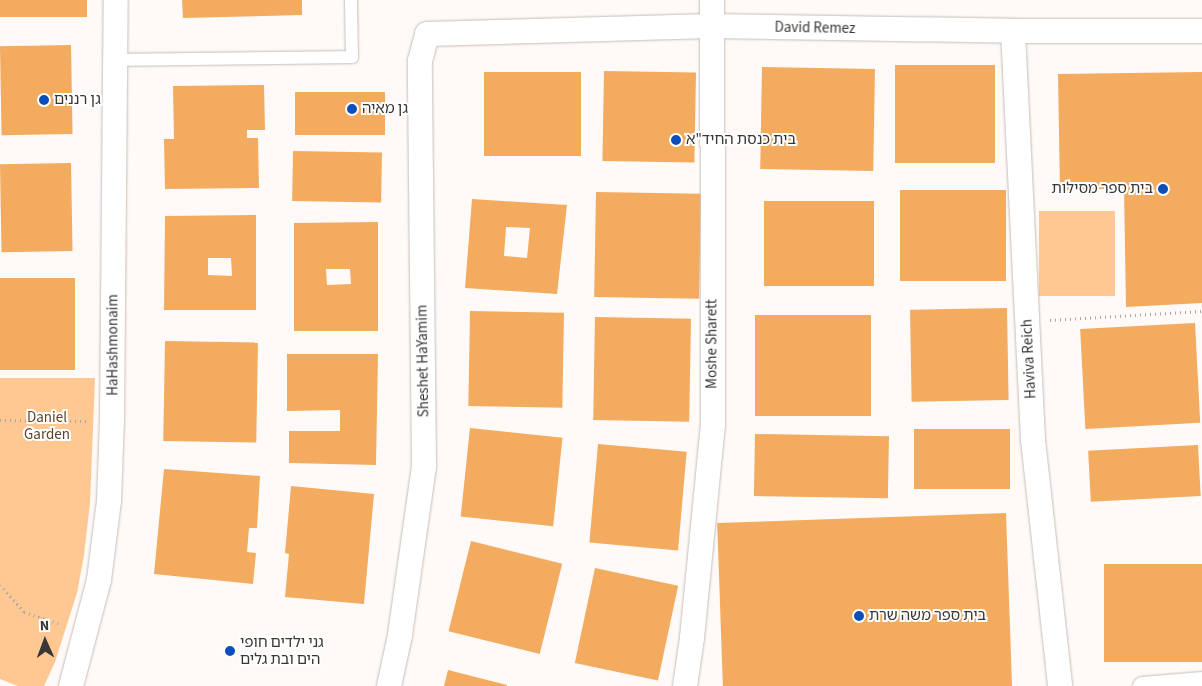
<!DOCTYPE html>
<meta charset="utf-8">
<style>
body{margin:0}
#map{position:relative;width:1202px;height:686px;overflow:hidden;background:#fffaf7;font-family:"Source Sans 3","Noto Sans Hebrew",sans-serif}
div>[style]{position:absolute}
.green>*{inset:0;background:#ffc791;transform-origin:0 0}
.building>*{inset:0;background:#f3ab60;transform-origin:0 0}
.path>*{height:3px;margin-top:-1.5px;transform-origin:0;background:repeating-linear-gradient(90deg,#aaa6a3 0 1px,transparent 0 5px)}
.roads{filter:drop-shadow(0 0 1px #c3beb9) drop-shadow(0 0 1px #c3beb9)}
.service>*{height:12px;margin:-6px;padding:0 6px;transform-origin:6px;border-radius:6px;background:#fff}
.pedestrian>*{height:18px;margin:-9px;padding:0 9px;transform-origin:9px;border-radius:9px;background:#fff}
.minor>*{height:24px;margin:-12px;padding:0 12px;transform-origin:12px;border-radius:12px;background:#fff}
.dots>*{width:14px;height:14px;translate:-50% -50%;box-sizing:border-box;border:2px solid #fff;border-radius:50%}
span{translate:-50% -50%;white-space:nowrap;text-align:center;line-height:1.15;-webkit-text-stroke:4px #fff;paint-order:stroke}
.street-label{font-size:15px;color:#393735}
.poi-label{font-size:15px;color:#393735}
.left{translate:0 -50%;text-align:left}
.right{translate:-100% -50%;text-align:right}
.park-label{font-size:15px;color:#604223}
.north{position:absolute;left:20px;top:616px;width:50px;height:50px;-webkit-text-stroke:4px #fff;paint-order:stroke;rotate:358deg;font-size:14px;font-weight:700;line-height:20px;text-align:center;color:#393735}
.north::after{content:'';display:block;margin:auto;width:18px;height:22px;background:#393735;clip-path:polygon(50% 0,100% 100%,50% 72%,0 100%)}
</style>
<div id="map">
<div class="green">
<i style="left:1039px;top:211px;width:76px;height:85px"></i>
<i style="clip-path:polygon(0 378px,95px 378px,90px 503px,84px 555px,77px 593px,55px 662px,44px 686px,18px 686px,0 679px)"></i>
</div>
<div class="building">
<i style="left:0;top:0;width:87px;height:17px"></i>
<i style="clip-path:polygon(182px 0,302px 0,302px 15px,183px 18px)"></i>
<i style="left:71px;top:45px;width:89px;height:71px;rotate:89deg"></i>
<i style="left:995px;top:65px;width:98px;height:100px;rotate:90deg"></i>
<i style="left:762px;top:67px;width:113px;height:102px;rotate:1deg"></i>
<i style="left:604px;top:71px;width:92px;height:90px;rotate:1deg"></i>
<i style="left:484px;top:72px;width:97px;height:84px"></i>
<i style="clip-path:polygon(1202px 72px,1202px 303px,1126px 307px,1124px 188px,1060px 191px,1058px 74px)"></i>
<i style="clip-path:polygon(264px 85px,265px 130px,247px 130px,247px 138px,258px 138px,259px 188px,165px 189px,164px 139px,174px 139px,173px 86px)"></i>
<i style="left:295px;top:92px;width:90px;height:43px"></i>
<i style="left:293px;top:151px;width:89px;height:50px;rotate:1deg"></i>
<i style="left:71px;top:163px;width:88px;height:71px;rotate:89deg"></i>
<i style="left:900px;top:190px;width:106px;height:91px"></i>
<i style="left:596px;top:192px;width:105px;height:105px;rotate:1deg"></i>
<i style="clip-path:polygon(evenodd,472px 199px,567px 205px,557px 294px,465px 288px,472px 199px,506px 227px,530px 228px,527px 258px,504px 256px,506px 227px)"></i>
<i style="left:764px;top:201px;width:110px;height:85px"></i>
<i style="clip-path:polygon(evenodd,256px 215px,256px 310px,164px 310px,165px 216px,256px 215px,208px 258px,231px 258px,232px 276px,208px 275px,208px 258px)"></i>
<i style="clip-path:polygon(evenodd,378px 222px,378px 331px,294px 331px,294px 223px,378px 222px,326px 269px,350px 269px,351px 284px,327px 285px,326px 269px)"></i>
<i style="left:0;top:278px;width:75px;height:92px"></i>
<i style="left:1007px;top:308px;width:92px;height:97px;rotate:89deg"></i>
<i style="left:470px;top:311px;width:94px;height:95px;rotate:1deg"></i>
<i style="left:755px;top:315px;width:116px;height:101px"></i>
<i style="left:595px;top:317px;width:96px;height:103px;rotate:1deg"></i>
<i style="left:1195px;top:323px;width:100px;height:115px;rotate:87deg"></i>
<i style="left:165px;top:341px;width:93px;height:100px;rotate:1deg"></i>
<i style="clip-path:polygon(287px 354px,378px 354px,376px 465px,289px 463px,289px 431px,340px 431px,340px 410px,287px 411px)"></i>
<i style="left:470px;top:428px;width:93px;height:89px;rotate:6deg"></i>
<i style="left:1010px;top:429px;width:60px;height:96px;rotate:90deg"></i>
<i style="left:755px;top:434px;width:134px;height:62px;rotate:1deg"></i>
<i style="left:598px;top:444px;width:89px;height:99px;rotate:5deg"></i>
<i style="left:1198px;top:445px;width:51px;height:110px;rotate:87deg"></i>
<i style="clip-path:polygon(164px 469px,260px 476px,257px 528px,249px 528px,247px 552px,256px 553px,253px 584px,154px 574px)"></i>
<i style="clip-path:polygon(291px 486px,374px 494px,364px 604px,285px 597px,289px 554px,285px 553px)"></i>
<i style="left:1006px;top:513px;width:173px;height:289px;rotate:88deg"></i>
<i style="left:471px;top:541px;width:94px;height:93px;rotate:14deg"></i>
<i style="left:1202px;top:564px;width:98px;height:98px;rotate:90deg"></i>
<i style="left:595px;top:568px;width:85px;height:97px;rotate:12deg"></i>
<i style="clip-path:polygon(448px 670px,507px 685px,507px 686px,444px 686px)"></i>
</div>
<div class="path">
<i style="left:1050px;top:320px;width:152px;rotate:-3.4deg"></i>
<i style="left:0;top:420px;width:87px;rotate:0.7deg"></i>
<i style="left:0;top:585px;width:36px;rotate:48deg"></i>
<i style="left:24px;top:612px;width:40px;rotate:18deg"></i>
</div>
<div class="roads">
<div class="service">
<i style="left:115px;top:60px;width:237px;rotate:-0.7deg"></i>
<i style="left:352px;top:57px;width:57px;rotate:-91deg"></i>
</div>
<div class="pedestrian">
<i style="left:1142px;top:686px;width:60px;rotate:-4.8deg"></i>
</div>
<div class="minor">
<i style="left:1013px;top:31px;width:409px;rotate:87.2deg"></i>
<i style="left:1033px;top:440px;width:247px;rotate:83.7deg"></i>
<i style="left:71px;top:686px;width:110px;rotate:-75.2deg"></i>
<i style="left:99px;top:580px;width:80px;rotate:-82.8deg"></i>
<i style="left:109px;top:501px;width:80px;rotate:-87.9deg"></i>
<i style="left:112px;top:421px;width:421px;rotate:-89.5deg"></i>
<i style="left:389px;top:686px;width:52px;rotate:-77.8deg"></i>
<i style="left:400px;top:635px;width:171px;rotate:-81.9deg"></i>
<i style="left:424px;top:466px;width:405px;rotate:-90.6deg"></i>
<i style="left:420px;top:61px;width:28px;rotate:-75deg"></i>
<i style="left:427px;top:34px;width:284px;rotate:-1.6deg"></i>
<i style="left:711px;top:26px;width:302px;rotate:0.9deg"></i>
<i style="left:1013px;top:31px;width:189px"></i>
<i style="left:685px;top:686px;width:49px;rotate:-81.7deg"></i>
<i style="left:692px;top:638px;width:214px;rotate:-84.4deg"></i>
<i style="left:713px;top:425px;width:425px;rotate:-90.1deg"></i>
</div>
</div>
<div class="dots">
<i style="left:44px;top:100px;background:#0f4eb9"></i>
<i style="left:352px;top:109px;background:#0f4eb9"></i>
<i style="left:676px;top:140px;background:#0f4eb9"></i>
<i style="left:1163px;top:189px;background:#0f4eb9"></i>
<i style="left:859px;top:616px;background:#0f4eb9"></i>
<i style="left:230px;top:651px;background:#0f4eb9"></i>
</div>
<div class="street-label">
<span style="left:815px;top:28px;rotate:1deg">David Remez</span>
<span style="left:712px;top:344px;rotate:-90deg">Moshe Sharett</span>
<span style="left:113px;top:345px;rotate:-90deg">HaHashmonaim</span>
<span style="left:1029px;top:359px;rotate:-93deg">Haviva Reich</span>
<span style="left:423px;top:361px;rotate:-91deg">Sheshet HaYamim</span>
</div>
<div class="poi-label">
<span class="left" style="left:54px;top:100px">גן רננים</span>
<span class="left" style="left:362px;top:109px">גן מאיה</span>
<span class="left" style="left:686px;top:140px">בית כנסת החיד"א</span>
<span class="right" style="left:1153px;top:189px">בית ספר מסילות</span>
<span class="left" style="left:869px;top:616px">בית ספר משה שרת</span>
<span class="left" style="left:240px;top:651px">גני ילדים חופי<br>הים ובת גלים</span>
</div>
<div class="park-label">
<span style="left:47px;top:426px">Daniel<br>Garden</span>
</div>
<div class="north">N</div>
</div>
